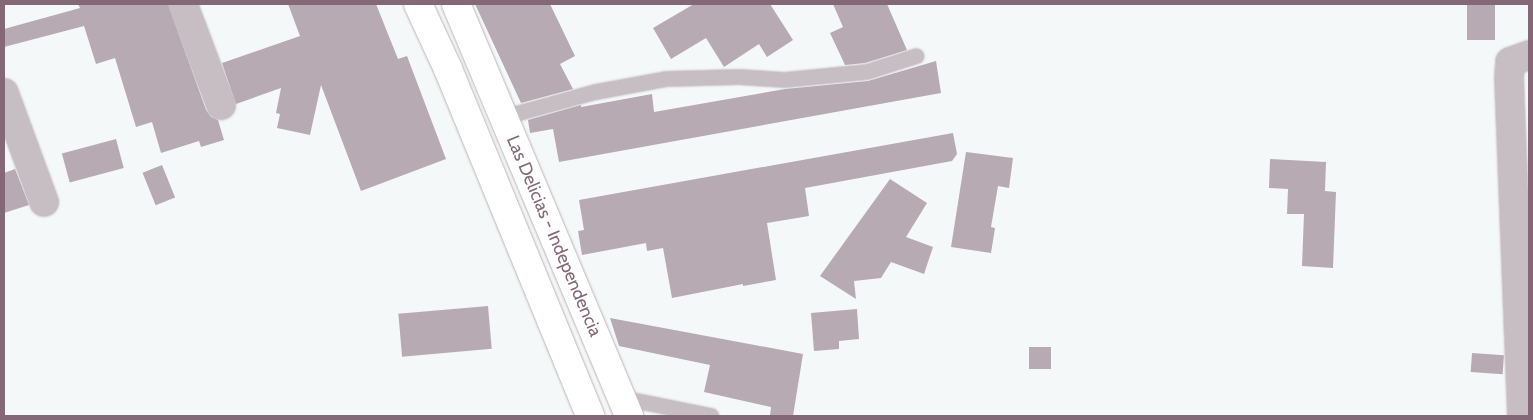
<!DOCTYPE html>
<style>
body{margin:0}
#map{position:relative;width:1533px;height:420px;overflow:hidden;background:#f5f8f8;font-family:Cabin,sans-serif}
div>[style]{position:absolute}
.building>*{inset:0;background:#b7aab2;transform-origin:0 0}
.roads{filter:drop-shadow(0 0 1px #bdb3b9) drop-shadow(0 0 1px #bdb3b9)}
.lane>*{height:14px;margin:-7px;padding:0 7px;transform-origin:7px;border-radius:7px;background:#c7bec3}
.street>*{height:28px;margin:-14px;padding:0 14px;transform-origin:14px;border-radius:14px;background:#c7bec3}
.secondary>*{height:28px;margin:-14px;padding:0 14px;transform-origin:14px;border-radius:14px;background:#fff}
span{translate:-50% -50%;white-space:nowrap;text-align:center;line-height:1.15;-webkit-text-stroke:5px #fff;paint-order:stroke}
.street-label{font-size:18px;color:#856878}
.frame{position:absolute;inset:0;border:5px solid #856878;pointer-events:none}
</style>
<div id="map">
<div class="building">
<i style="clip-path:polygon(78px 4px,168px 4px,206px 110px,211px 117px,218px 120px,224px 140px,201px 147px,199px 141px,161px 153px,152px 122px,136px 127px,115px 58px,96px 64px,84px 26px,4px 47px,4px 29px,80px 8px)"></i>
<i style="clip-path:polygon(288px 4px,376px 4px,398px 59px,407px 56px,446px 159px,361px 191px,321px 85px,310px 135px,277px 128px,280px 114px,276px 113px,281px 88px,236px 104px,222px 63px,300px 36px)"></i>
<i style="clip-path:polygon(475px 4px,550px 4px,575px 56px,560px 64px,573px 89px,521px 103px)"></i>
<i style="clip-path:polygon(694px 4px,770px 4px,793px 40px,767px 57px,759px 44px,724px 67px,706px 38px,671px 59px,653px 28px)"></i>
<i style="clip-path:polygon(833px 4px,887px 4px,907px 50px,865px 63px,845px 65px,830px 33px,843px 27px)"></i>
<i style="left:1467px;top:4px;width:28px;height:36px"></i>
<i style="clip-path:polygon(936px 61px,941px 93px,559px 162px,553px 129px,530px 133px,528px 120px,581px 105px,581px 107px,652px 94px,654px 112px,785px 89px,868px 81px)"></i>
<i style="clip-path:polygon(953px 133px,957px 154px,952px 161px,805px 188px,809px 216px,767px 223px,776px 280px,743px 286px,743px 284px,672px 298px,663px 248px,647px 251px,646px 243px,582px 255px,578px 231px,584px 230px,579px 200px)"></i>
<i style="left:116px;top:139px;width:30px;height:56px;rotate:75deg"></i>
<i style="clip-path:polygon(966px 152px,1013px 158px,1009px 188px,998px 186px,991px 227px,995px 228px,991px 253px,951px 247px)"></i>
<i style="clip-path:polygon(1270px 159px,1326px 162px,1325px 191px,1336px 192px,1333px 268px,1302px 266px,1304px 214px,1287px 214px,1288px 189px,1269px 188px)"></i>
<i style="left:162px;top:165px;width:35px;height:21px;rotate:68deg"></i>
<i style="clip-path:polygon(15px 169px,29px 205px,4px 213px,4px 173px)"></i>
<i style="clip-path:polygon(890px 179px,927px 203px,906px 237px,933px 247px,924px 274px,891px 262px,881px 278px,854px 281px,856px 299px,820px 276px)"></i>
<i style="left:488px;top:306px;width:43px;height:90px;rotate:85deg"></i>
<i style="clip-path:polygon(857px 309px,859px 339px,839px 341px,839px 349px,814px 351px,811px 313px)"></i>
<i style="clip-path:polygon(610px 318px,803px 354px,793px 416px,770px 416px,771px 407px,704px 392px,710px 365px,619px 346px)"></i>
<i style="left:1051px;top:347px;width:22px;height:22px;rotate:90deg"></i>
<i style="left:1472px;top:353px;width:32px;height:19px;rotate:4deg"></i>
</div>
<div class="roads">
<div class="lane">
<i style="left:505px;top:117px;width:94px;rotate:-15.4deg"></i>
<i style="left:596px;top:92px;width:71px;rotate:-10.5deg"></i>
<i style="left:666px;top:79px;width:73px;rotate:-1.6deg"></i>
<i style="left:739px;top:77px;width:46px;rotate:3.7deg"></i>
<i style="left:785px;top:80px;width:82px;rotate:-5.6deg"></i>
<i style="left:867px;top:72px;width:52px;rotate:-17.7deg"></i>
<i style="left:622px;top:398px;width:91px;rotate:11.4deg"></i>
</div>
<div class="street">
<i style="left:183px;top:4px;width:108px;rotate:69.4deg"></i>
<i style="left:4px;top:93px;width:116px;rotate:69.8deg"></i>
<i style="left:1522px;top:416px;width:338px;rotate:-92.2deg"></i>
<i style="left:1509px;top:78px;width:16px;rotate:-86deg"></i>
<i style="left:1510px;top:62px;width:20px;rotate:-20deg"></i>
</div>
<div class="secondary">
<i style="left:418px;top:4px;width:72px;rotate:65.2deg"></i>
<i style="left:448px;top:69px;width:375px;rotate:67.7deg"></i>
<i style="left:456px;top:4px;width:447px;rotate:67.2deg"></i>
</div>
</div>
<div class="street-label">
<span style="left:554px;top:236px;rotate:67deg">Las Delicias - Independencia</span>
</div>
<div class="frame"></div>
</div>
